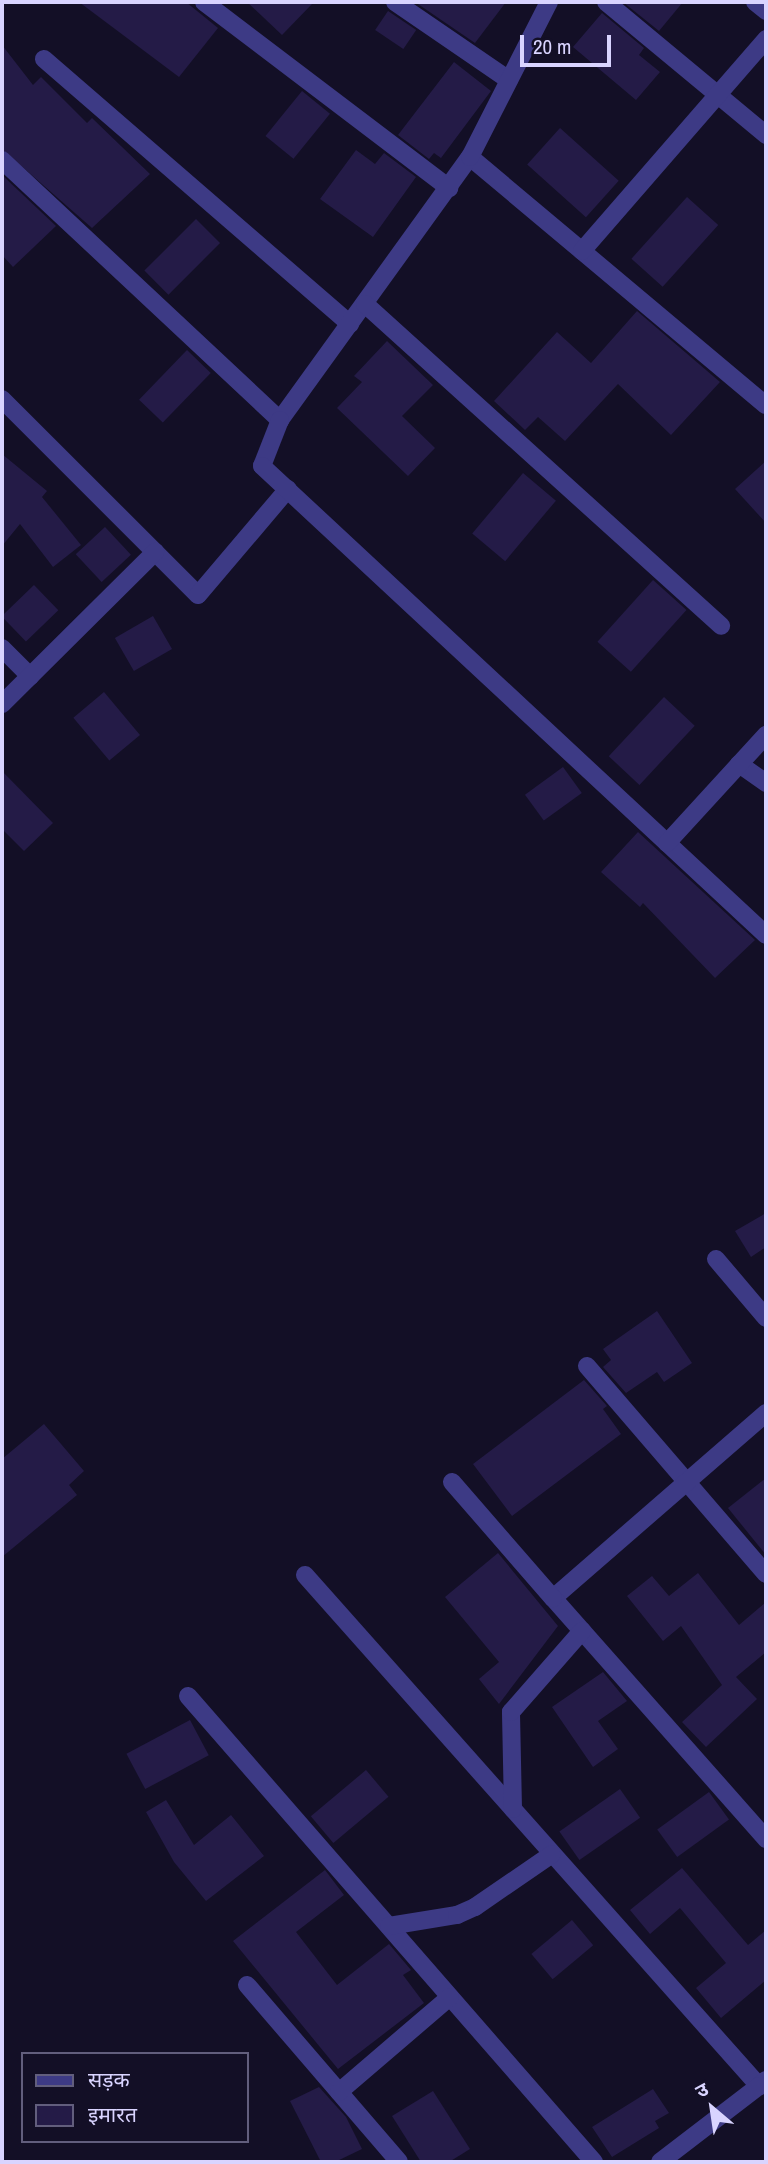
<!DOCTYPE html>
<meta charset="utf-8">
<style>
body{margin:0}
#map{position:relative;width:768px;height:2164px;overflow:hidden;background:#130f26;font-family:"Archivo Narrow","Noto Sans Devanagari",sans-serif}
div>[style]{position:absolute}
.building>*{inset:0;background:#241b47;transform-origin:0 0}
.minor>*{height:18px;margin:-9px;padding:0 9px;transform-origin:9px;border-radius:9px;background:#3d3a85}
span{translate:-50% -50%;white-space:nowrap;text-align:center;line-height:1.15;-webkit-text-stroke:7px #130f26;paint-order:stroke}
.frame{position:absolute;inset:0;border:4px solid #d9d4ff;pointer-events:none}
.legend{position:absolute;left:21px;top:2052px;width:228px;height:91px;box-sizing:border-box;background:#130f26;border:2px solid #625e7d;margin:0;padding:9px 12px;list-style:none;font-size:21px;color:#d9d4ff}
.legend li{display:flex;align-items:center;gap:14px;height:35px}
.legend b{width:35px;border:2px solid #625e7d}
.north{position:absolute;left:677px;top:2073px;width:70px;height:70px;-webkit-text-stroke:5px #130f26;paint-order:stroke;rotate:331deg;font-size:19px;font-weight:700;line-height:28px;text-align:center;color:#d9d4ff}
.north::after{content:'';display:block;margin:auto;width:24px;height:32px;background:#d9d4ff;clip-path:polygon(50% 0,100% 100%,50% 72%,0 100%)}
.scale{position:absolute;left:520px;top:35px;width:91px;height:32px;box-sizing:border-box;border:4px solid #d9d4ff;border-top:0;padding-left:9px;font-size:21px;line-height:24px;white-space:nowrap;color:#d9d4ff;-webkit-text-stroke:5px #130f26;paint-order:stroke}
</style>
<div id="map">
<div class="building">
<i style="clip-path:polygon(79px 2px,186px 2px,218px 28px,179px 77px)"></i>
<i style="clip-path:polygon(247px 2px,314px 2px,282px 35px)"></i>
<i style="clip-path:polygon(415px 2px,506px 2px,475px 43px)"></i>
<i style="clip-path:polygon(623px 2px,683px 2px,659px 31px)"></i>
<i style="left:388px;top:11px;width:34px;height:23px;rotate:34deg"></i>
<i style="clip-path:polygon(602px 13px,644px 48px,639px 55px,660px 72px,636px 100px,573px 47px)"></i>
<i style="clip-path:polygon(2px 45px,33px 85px,41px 77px,87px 123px,92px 118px,150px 174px,92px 228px,2px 149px)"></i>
<i style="clip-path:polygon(454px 62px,491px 91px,441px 158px,434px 153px,429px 159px,398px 135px)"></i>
<i style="left:302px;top:91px;width:36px;height:58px;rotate:39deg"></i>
<i style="left:560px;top:128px;width:79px;height:49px;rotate:42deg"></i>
<i style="clip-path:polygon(356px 150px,375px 164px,384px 153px,416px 177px,373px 237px,320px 199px)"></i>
<i style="clip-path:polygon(2px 175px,56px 226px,13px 267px,2px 255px)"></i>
<i style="left:687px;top:197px;width:42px;height:83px;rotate:42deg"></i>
<i style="left:196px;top:219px;width:34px;height:73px;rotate:45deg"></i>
<i style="clip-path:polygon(637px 311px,720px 382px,671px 435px,618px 384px,565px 441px,538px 417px,525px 430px,494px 401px,557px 332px,591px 363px)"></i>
<i style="clip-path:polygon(387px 341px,433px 385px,402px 416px,435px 448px,408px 476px,337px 408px,362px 382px,354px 376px)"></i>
<i style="left:187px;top:350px;width:33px;height:69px;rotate:44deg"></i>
<i style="clip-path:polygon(2px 454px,47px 491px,42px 497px,81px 545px,53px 567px,20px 524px,2px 546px)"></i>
<i style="clip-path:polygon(766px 461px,766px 523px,735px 489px)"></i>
<i style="left:523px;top:473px;width:43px;height:79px;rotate:40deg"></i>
<i style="left:105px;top:527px;width:38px;height:40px;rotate:47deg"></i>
<i style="left:653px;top:580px;width:45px;height:83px;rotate:42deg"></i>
<i style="left:34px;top:585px;width:35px;height:45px;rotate:46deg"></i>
<i style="left:153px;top:616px;width:38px;height:44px;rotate:60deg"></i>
<i style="left:104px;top:692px;width:56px;height:40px;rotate:50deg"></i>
<i style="left:664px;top:697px;width:42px;height:81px;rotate:43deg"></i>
<i style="left:563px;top:767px;width:32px;height:47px;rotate:54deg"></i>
<i style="clip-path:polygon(2px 771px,53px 823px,24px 851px,2px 829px)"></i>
<i style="clip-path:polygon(638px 832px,755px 940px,715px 978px,643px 903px,640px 907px,601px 872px)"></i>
<i style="clip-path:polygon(766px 1213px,766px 1247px,751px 1257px,735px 1231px)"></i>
<i style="clip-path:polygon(657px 1311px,692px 1363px,664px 1382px,657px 1372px,626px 1393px,603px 1367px,611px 1360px,603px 1349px)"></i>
<i style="clip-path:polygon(584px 1380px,607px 1406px,603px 1409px,621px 1434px,512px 1516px,473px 1464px)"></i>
<i style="clip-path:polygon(44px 1424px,84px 1471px,69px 1485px,77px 1495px,2px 1557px,2px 1459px)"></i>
<i style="clip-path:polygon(766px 1478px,766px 1555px,728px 1508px)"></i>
<i style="clip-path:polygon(498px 1553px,558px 1626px,499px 1704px,479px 1679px,499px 1662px,445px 1597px)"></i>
<i style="clip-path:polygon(698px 1573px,739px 1625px,766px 1602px,766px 1652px,736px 1677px,757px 1699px,706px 1747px,682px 1722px,722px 1685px,681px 1626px,663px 1641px,627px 1596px,652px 1576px,669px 1596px)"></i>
<i style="clip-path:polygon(603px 1672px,627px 1701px,598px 1721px,618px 1749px,593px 1767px,552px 1707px)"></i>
<i style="left:190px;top:1720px;width:40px;height:72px;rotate:62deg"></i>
<i style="left:366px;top:1770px;width:35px;height:72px;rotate:50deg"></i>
<i style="left:620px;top:1789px;width:35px;height:74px;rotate:55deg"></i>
<i style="left:709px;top:1792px;width:34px;height:64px;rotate:54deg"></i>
<i style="clip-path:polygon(166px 1800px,194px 1845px,231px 1815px,264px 1856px,206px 1901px,174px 1862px,146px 1812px)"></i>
<i style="clip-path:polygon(682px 1868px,748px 1945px,766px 1930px,766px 1980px,721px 2018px,696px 1988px,726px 1963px,680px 1908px,650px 1934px,630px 1910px)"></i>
<i style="clip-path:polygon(325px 1870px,344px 1895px,296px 1932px,337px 1985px,389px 1944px,411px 1970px,403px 1975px,424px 2003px,338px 2069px,233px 1941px)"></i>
<i style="left:572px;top:1920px;width:33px;height:53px;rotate:50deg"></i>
<i style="clip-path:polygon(319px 2087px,346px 2117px,362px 2149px,335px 2162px,321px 2162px,290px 2101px)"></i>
<i style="clip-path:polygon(653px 2089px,669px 2113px,655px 2121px,659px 2128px,612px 2157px,592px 2127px)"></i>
<i style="clip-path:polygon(433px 2091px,470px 2149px,449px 2162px,421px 2162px,392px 2116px)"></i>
</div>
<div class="minor">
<i style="left:204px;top:2px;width:308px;rotate:37.2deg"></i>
<i style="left:395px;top:2px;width:138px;rotate:34.4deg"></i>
<i style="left:606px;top:2px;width:208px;rotate:39.7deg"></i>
<i style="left:755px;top:2px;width:14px;rotate:39deg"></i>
<i style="left:44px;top:59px;width:405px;rotate:40.9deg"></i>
<i style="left:470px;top:157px;width:386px;rotate:40deg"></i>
<i style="left:2px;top:160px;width:381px;rotate:43.1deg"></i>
<i style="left:280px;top:420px;width:324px;rotate:-54.2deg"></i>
<i style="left:470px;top:157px;width:174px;rotate:-63deg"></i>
<i style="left:582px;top:251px;width:281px;rotate:-49deg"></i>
<i style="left:365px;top:304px;width:480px;rotate:42.1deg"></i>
<i style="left:2px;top:399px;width:277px;rotate:45deg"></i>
<i style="left:198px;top:595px;width:139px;rotate:-49.7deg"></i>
<i style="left:280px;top:420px;width:49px;rotate:111.4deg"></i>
<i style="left:262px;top:466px;width:688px;rotate:42.94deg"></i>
<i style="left:2px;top:648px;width:40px;rotate:45deg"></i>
<i style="left:2px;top:704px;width:216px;rotate:-44.8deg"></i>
<i style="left:739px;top:764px;width:33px;rotate:35deg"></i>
<i style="left:667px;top:843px;width:147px;rotate:-47.5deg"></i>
<i style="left:716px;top:1259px;width:77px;rotate:49.7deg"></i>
<i style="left:587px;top:1366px;width:274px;rotate:49.3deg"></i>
<i style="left:766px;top:1413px;width:282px;rotate:139deg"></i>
<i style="left:553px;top:1598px;width:322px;rotate:48.5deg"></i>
<i style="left:452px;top:1482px;width:154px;rotate:49deg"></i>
<i style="left:305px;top:1575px;width:684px;rotate:48.38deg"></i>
<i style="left:759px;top:2086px;width:9px;rotate:-41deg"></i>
<i style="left:188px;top:1696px;width:618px;rotate:48.94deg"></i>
<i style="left:513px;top:1809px;width:97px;rotate:-91.2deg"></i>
<i style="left:511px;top:1712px;width:108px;rotate:-48.8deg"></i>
<i style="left:389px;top:1926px;width:69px;rotate:-9.2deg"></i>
<i style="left:457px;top:1915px;width:20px;rotate:-24deg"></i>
<i style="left:475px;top:1907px;width:93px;rotate:-34.5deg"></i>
<i style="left:247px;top:1985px;width:233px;rotate:49.3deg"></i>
<i style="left:339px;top:2092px;width:146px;rotate:-40.6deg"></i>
<i style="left:660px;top:2162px;width:125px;rotate:-37.5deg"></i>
</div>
<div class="frame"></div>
<ul class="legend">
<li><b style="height:9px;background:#3d3a85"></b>सड़क</li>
<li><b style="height:19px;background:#241b47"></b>इमारत</li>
</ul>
<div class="north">उ</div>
<div class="scale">20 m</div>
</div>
